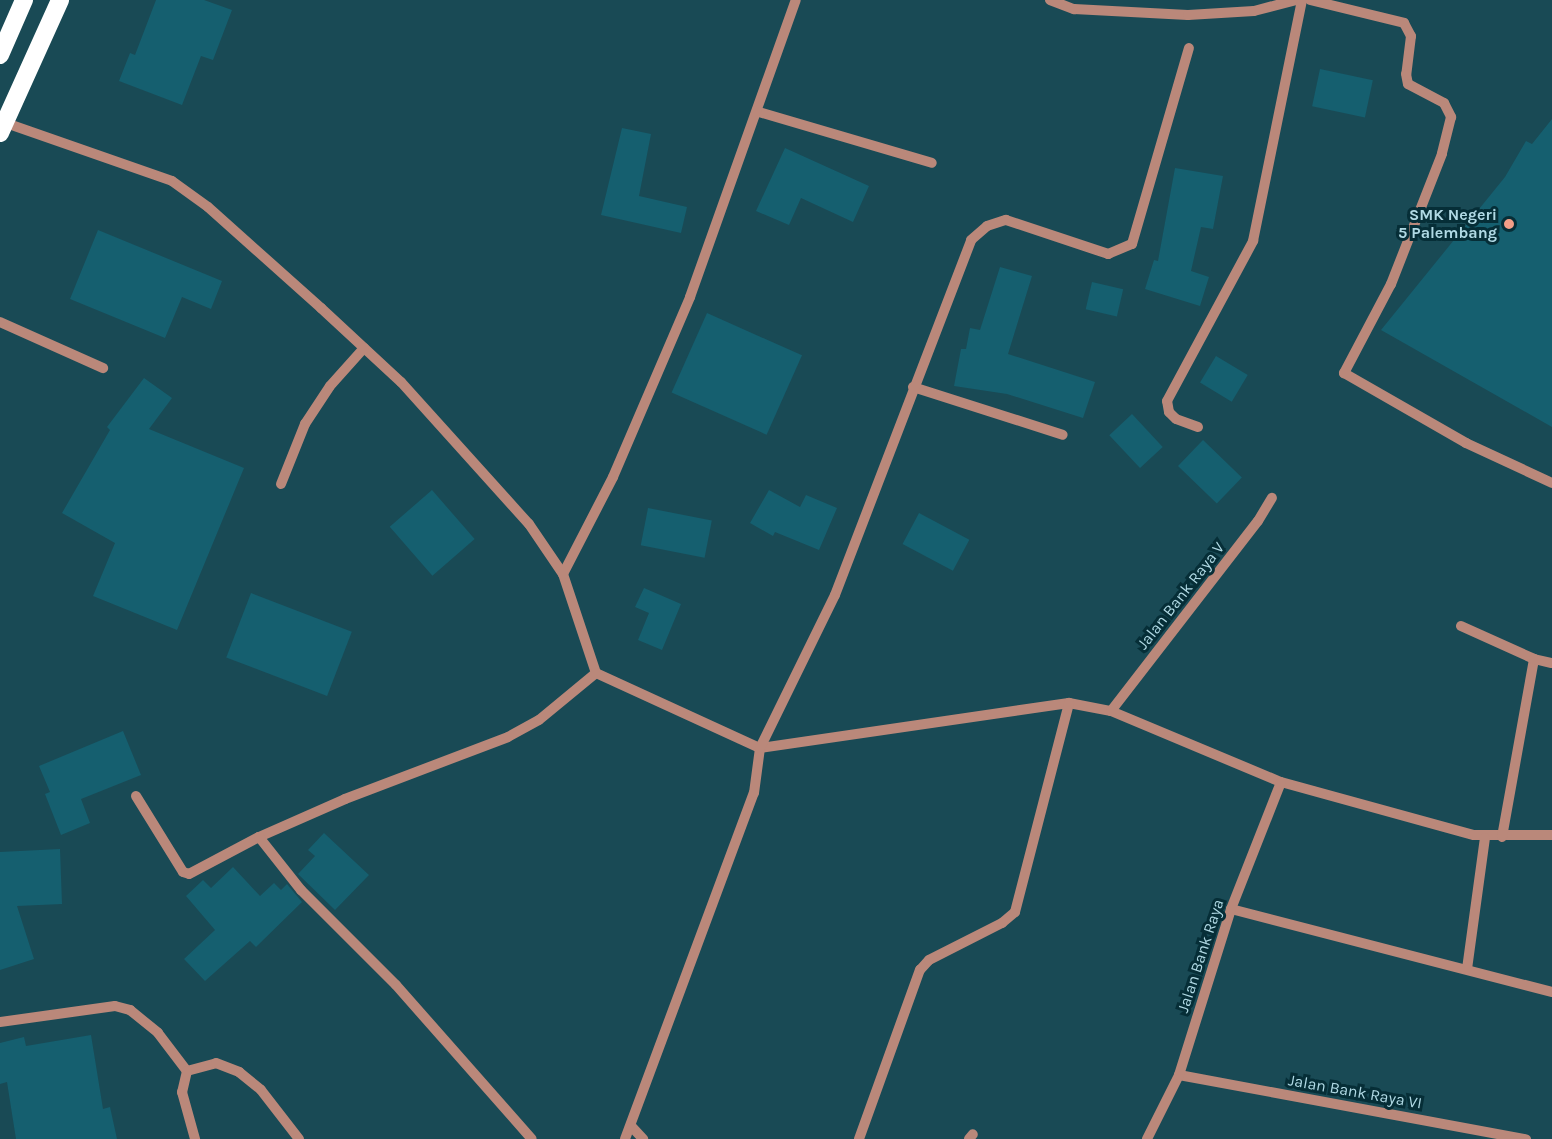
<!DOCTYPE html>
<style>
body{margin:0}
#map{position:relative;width:1552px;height:1139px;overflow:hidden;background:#194a55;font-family:Karla,sans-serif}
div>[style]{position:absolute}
.building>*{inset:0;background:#155f6f;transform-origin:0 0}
.minor>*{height:10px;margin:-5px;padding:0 5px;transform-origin:5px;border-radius:5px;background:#ba887a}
.highway>*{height:18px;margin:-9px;padding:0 9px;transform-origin:9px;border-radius:9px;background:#fff}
.dots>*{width:16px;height:16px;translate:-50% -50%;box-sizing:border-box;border:3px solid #062e37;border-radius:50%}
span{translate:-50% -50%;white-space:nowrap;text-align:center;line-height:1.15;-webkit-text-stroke:6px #062e37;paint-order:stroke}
.poi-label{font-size:16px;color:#b0d9e4;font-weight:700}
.right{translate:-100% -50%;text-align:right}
.street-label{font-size:16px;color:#b0d9e4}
</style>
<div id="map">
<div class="building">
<i style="clip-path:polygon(156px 0,204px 0,232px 10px,213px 60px,201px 56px,182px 105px,119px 81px,130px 53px,135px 55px)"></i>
<i style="left:1320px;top:69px;width:54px;height:38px;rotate:12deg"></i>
<i style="clip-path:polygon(1552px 119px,1552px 427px,1381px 330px,1505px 177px,1526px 141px,1532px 144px)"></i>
<i style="clip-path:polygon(622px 128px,651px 134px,639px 196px,687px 207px,681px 233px,601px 215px)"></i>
<i style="clip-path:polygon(785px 148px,869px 186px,853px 222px,801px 198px,789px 225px,756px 211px)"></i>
<i style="clip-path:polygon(1175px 168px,1223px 176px,1213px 229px,1201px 227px,1191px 271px,1209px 277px,1200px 306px,1145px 289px,1154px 260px,1158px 261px)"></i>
<i style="clip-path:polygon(98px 230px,222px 281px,211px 309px,182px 297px,165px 338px,70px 299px)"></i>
<i style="clip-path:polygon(1000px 267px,1032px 276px,1008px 354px,1095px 382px,1083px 418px,1007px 394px,954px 386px,961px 349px,966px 349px,970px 328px,980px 330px)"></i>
<i style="left:1092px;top:282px;width:32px;height:28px;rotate:13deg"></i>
<i style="left:707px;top:313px;width:104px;height:87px;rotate:24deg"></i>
<i style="left:1216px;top:356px;width:37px;height:31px;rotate:31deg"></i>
<i style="clip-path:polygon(144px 378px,172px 398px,149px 429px,244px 468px,177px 630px,93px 596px,115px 543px,62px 513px,110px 430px,107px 427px)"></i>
<i style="left:1132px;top:414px;width:45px;height:31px;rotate:47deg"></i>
<i style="left:1203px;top:440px;width:54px;height:36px;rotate:44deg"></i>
<i style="left:432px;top:490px;width:65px;height:56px;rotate:49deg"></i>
<i style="clip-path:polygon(769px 490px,800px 507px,806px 495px,837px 508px,819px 550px,775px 532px,773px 536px,750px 523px)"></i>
<i style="left:648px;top:508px;width:65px;height:38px;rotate:11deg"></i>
<i style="left:919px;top:513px;width:57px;height:35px;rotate:28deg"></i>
<i style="clip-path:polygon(644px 588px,681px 604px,662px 650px,638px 640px,649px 613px,635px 607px)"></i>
<i style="left:251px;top:593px;width:108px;height:69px;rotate:21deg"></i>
<i style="clip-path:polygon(123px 731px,141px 775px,81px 799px,90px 823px,61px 835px,45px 794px,50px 792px,39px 766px)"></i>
<i style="clip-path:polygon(324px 833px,369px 875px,335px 910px,298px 874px,315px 856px,308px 850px)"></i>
<i style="clip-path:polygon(60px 849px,62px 904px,17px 906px,34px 959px,0 970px,0 852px)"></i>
<i style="clip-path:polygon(233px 867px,260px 896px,274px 883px,281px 890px,287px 884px,302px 902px,256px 947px,250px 941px,205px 981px,184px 959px,215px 930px,186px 896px,203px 880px,211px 888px)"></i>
<i style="clip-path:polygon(91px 1035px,103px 1109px,110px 1107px,117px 1139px,16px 1139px,7px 1082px,0 1084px,0 1043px,24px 1037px,26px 1046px)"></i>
</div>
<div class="minor">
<i style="left:1050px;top:0;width:26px;rotate:21deg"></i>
<i style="left:1074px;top:9px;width:114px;rotate:3deg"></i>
<i style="left:1188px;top:15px;width:66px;rotate:-3.5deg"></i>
<i style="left:1254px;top:11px;width:43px;rotate:-14.7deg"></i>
<i style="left:1310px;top:0;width:97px;rotate:13.7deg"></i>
<i style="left:1404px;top:23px;width:15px;rotate:62deg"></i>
<i style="left:1411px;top:36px;width:38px;rotate:97deg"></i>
<i style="left:1406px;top:74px;width:10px;rotate:79deg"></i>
<i style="left:1408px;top:84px;width:41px;rotate:27.8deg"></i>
<i style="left:1444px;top:103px;width:16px;rotate:63deg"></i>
<i style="left:1451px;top:117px;width:38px;rotate:104deg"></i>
<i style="left:1442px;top:154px;width:140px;rotate:111.4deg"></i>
<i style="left:1391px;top:284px;width:101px;rotate:117.8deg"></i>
<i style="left:1344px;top:373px;width:141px;rotate:29.8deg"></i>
<i style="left:1466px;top:443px;width:95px;rotate:24.9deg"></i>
<i style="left:759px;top:112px;width:180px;rotate:16.4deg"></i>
<i style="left:0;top:121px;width:182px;rotate:19.2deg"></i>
<i style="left:172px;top:181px;width:44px;rotate:35.8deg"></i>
<i style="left:208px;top:207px;width:152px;rotate:41.8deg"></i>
<i style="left:321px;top:308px;width:109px;rotate:42.8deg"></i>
<i style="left:401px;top:382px;width:191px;rotate:48deg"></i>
<i style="left:529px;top:524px;width:60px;rotate:55.8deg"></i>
<i style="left:563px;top:574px;width:104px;rotate:71.6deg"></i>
<i style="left:596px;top:673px;width:180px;rotate:24.6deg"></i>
<i style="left:760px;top:748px;width:312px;rotate:-8.3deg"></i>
<i style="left:1069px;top:703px;width:43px;rotate:10.8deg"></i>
<i style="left:1111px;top:711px;width:184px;rotate:22.7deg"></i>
<i style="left:1281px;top:782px;width:200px;rotate:15.4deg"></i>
<i style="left:1474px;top:835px;width:78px"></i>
<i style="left:0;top:322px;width:113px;rotate:24.1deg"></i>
<i style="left:913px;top:387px;width:157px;rotate:17.7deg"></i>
<i style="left:1198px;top:427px;width:23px;rotate:-160deg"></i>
<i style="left:1176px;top:419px;width:10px;rotate:-135deg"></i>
<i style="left:1169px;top:412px;width:11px;rotate:-100deg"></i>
<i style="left:1167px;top:401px;width:182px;rotate:-61.7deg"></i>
<i style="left:1253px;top:241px;width:246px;rotate:-78.5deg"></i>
<i style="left:281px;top:484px;width:65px;rotate:-68.2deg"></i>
<i style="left:305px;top:424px;width:45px;rotate:-56.7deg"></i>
<i style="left:330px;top:386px;width:51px;rotate:-48.2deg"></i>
<i style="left:563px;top:574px;width:109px;rotate:-62.7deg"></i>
<i style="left:613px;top:477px;width:196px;rotate:-66.8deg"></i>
<i style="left:690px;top:297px;width:315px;rotate:-70.4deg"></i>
<i style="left:1461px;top:626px;width:80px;rotate:24.3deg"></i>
<i style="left:1111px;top:711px;width:240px;rotate:-52.3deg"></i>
<i style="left:1258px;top:521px;width:27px;rotate:-59deg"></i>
<i style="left:136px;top:796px;width:89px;rotate:58.3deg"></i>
<i style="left:183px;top:872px;width:6px;rotate:18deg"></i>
<i style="left:189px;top:874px;width:79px;rotate:-27.9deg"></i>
<i style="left:259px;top:837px;width:94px;rotate:-23.8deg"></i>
<i style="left:345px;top:799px;width:174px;rotate:-20.8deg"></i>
<i style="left:508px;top:737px;width:35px;rotate:-29deg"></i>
<i style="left:539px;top:720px;width:74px;rotate:-39.5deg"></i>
<i style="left:259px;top:837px;width:68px;rotate:51.6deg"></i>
<i style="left:301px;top:890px;width:134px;rotate:45deg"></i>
<i style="left:396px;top:985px;width:205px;rotate:48.6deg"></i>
<i style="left:1502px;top:837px;width:181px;rotate:-79.8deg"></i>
<i style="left:1534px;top:659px;width:18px;rotate:13deg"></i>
<i style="left:1231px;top:909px;width:332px;rotate:14.5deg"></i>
<i style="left:1467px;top:969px;width:132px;rotate:-82.2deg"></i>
<i style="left:0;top:1022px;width:116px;rotate:-7.9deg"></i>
<i style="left:115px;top:1006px;width:16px;rotate:15deg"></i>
<i style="left:130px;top:1010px;width:36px;rotate:39deg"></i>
<i style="left:158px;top:1033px;width:48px;rotate:52.7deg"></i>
<i style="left:187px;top:1071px;width:30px;rotate:-15deg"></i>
<i style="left:216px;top:1063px;width:25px;rotate:21deg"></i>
<i style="left:239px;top:1072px;width:28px;rotate:39deg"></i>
<i style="left:261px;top:1090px;width:62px;rotate:52.2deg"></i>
<i style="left:187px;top:1071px;width:22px;rotate:103deg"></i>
<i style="left:182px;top:1092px;width:49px;rotate:74.5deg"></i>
<i style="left:1179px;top:1075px;width:353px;rotate:10.5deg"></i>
<i style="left:631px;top:1126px;width:18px;rotate:47deg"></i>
<i style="left:625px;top:1139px;width:369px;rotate:-69.6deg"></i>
<i style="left:754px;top:793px;width:45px;rotate:-82.4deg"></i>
<i style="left:760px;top:748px;width:170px;rotate:-63.9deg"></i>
<i style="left:835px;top:595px;width:380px;rotate:-69deg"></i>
<i style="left:971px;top:240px;width:21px;rotate:-41deg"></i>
<i style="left:987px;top:226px;width:20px;rotate:-18deg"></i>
<i style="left:1006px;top:220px;width:108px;rotate:18.4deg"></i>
<i style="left:1108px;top:254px;width:26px;rotate:-23deg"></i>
<i style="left:1132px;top:244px;width:204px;rotate:-73.8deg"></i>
<i style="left:859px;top:1139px;width:180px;rotate:-70.2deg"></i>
<i style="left:920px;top:970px;width:13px;rotate:-48deg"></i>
<i style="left:929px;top:960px;width:82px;rotate:-26.9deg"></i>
<i style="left:1002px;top:923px;width:17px;rotate:-40deg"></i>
<i style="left:1015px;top:912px;width:216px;rotate:-75.5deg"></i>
<i style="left:969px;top:1139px;width:6px;rotate:-51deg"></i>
<i style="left:1147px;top:1139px;width:72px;rotate:-63.4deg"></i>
<i style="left:1179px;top:1075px;width:174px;rotate:-72.6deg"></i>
<i style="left:1231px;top:909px;width:136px;rotate:-68.5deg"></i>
</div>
<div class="highway">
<i style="left:0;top:55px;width:60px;rotate:-66.4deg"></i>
<i style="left:0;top:133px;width:146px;rotate:-65.7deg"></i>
</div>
<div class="dots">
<i style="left:1509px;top:224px;background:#f49e87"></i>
</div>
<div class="poi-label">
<span class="right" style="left:1497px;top:224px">SMK Negeri<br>5 Palembang</span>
</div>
<div class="street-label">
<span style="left:1181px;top:596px;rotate:-52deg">Jalan Bank Raya V</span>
<span style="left:1201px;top:956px;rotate:-72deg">Jalan Bank Raya</span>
<span style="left:1355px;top:1092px;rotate:10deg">Jalan Bank Raya VI</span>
</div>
</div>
